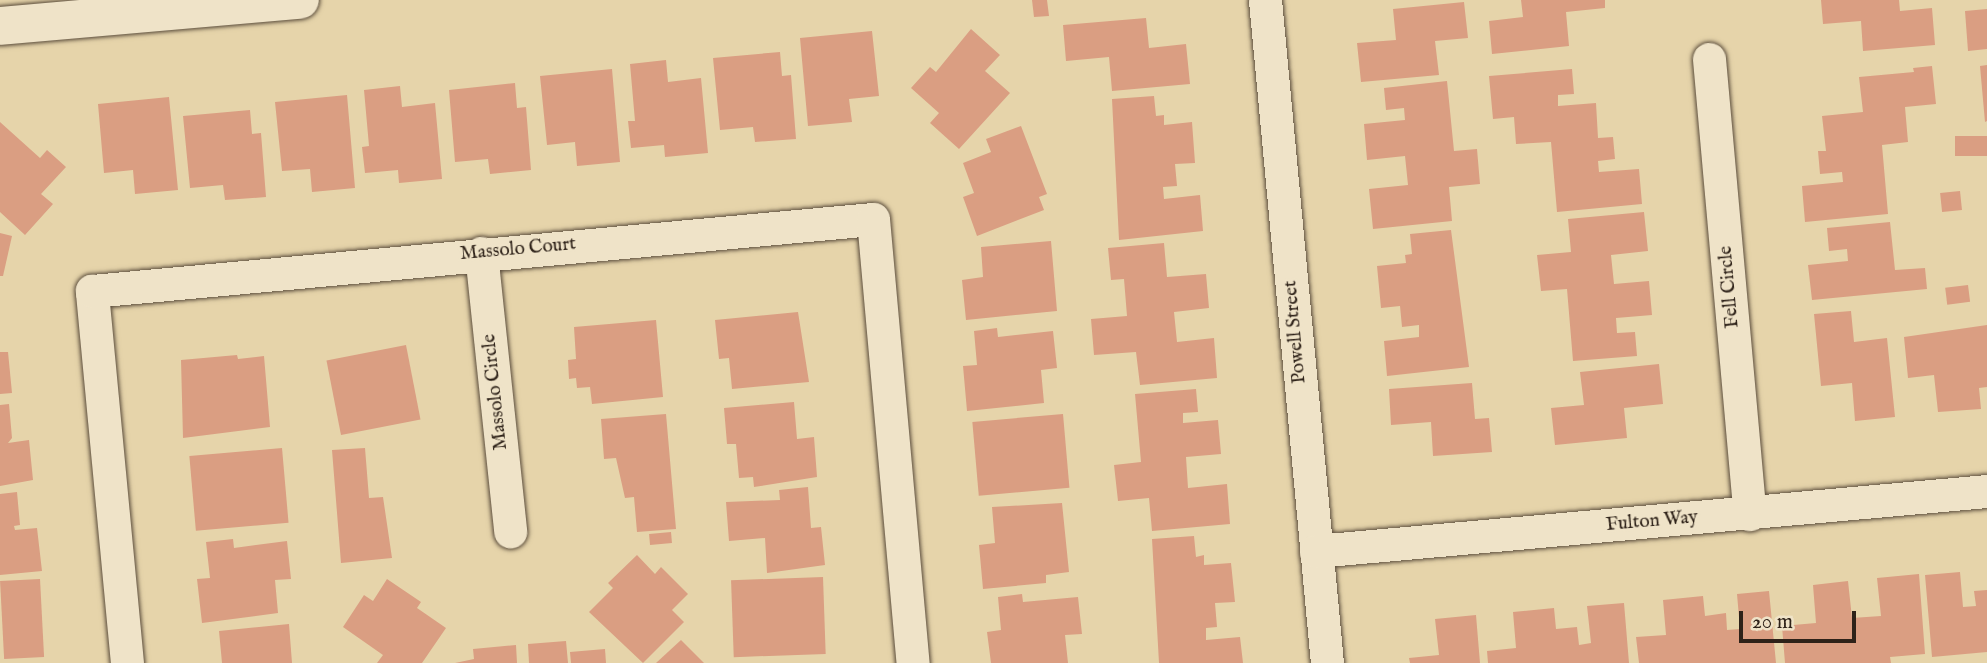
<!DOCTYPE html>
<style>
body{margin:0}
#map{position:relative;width:1987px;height:663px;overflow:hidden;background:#e6d4aa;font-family:"IM FELL English",serif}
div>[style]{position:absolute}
.building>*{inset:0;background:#da9e82;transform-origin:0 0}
.roads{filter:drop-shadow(0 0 2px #5c4e3d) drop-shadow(0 0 2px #5c4e3d)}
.street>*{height:33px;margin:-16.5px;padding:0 16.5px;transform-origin:16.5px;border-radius:16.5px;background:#efe3c8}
.secondary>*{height:38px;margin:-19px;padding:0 19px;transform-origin:19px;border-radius:19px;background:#efe3c8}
span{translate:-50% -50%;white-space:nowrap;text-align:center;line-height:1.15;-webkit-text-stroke:5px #efe3c8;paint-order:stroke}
.street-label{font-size:19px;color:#2e2219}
.scale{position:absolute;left:1739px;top:611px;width:117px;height:32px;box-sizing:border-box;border:4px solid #2e2219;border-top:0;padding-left:9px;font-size:21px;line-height:24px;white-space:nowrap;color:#2e2219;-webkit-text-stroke:5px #efe3c8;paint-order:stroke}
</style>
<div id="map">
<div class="building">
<i style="clip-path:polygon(1032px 0,1047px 0,1049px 16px,1034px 17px)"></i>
<i style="clip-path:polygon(1521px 0,1605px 0,1605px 8px,1566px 12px,1569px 46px,1492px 54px,1489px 21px,1523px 17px)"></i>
<i style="clip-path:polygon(1821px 0,1899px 0,1900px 11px,1932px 8px,1935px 45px,1863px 51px,1861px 21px,1823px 24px)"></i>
<i style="clip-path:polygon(1464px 2px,1468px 38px,1435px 41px,1439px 75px,1361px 82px,1357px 43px,1396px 40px,1393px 9px)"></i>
<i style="clip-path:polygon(1987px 9px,1987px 49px,1968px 51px,1965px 11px)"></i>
<i style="clip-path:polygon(1146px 18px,1149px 48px,1186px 44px,1190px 84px,1112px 91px,1109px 57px,1066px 61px,1063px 25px)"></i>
<i style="clip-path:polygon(971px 29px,1000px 55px,985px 71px,1010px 93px,959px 149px,930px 123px,939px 113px,911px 88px,930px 67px,936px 72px)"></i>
<i style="clip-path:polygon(872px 31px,879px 96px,849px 99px,852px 122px,808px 126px,800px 38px)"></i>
<i style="clip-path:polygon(780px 52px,782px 76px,791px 75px,796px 139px,755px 142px,753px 127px,720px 130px,713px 58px)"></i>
<i style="clip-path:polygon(666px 60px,668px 82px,701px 78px,708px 153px,665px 157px,664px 145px,631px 148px,628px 121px,635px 121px,630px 64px)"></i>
<i style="clip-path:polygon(1987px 65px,1987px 121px,1985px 122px,1980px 66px)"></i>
<i style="clip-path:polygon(1932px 66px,1936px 104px,1905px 107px,1908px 142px,1882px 145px,1888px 214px,1805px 222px,1802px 186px,1843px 182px,1842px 172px,1820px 174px,1818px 151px,1826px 151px,1822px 116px,1863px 112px,1859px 77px,1914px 72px,1913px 68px)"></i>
<i style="clip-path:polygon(612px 69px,620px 162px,577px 166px,575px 142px,547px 145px,540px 76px)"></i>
<i style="clip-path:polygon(1572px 69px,1574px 94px,1558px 95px,1558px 106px,1596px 103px,1598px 138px,1613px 137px,1615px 159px,1598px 161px,1599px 172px,1639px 169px,1642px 204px,1557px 212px,1551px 142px,1516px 144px,1514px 117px,1493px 119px,1489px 76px)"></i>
<i style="clip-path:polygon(1447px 81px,1454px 151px,1477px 149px,1480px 184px,1449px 187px,1452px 221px,1373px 229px,1369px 189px,1408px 185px,1405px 156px,1367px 160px,1364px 124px,1405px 120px,1404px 108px,1386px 110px,1384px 88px)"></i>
<i style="clip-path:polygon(515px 83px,517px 108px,526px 107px,531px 170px,490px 174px,488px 159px,455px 162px,449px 90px)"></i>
<i style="clip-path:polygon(400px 86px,402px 107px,435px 103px,442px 179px,399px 183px,398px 170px,365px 173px,362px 147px,369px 146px,364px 90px)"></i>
<i style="clip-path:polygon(347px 95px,355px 188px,312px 192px,310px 169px,282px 171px,275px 102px)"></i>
<i style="clip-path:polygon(1154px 96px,1156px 116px,1164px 115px,1164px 125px,1192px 122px,1195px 163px,1175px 164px,1177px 186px,1163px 187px,1164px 199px,1200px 195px,1203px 231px,1119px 240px,1112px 99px)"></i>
<i style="clip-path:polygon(169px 97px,178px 190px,135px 194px,133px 170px,104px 173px,98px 104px)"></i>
<i style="clip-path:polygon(250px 110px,252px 134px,261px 133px,266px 197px,225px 200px,223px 185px,190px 188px,183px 116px)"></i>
<i style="clip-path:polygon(0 122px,40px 158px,47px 150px,66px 167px,41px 194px,53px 204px,25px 235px,0 212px)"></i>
<i style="clip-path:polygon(1021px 126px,1047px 194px,1039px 197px,1044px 210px,977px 236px,963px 197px,974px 193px,963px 163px,991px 152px,986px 139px)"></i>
<i style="left:1987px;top:136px;width:20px;height:32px;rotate:90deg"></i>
<i style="left:1960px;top:191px;width:19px;height:20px;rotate:84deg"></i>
<i style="clip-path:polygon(1644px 212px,1648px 251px,1611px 255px,1614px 284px,1649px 281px,1652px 315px,1616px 318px,1617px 333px,1635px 332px,1637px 356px,1573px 361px,1567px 289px,1541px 291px,1537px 255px,1571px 252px,1568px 219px)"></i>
<i style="clip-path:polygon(1890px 222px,1895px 270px,1925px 268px,1927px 289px,1812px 300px,1808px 265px,1848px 261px,1847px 249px,1829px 251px,1827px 228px)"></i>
<i style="clip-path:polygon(1451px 230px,1469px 367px,1387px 376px,1384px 341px,1419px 337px,1419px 325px,1402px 327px,1400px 306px,1381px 308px,1377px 266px,1406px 263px,1405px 255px,1412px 254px,1410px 234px)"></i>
<i style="clip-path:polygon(0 233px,12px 236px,3px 276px,0 276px)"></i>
<i style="clip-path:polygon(1051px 241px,1057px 311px,966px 320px,962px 280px,983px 277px,981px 247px)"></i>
<i style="clip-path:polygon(1164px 243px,1167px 277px,1206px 274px,1209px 308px,1174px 312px,1177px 342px,1214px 338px,1217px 378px,1140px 385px,1136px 352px,1094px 355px,1091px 319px,1127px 316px,1124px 279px,1111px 280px,1108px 248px)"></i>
<i style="left:1968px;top:285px;width:17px;height:23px;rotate:83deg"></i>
<i style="clip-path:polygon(1851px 311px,1854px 342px,1887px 338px,1895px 417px,1855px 421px,1852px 383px,1821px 386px,1814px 314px)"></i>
<i style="clip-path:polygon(798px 312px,809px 382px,732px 389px,729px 358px,719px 359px,715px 320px)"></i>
<i style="clip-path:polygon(656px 320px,663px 397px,592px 404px,590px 387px,577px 388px,576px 378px,569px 379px,568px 360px,576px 359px,574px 327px)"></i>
<i style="clip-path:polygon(1987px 325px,1987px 387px,1979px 388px,1981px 409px,1938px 412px,1934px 375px,1908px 378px,1904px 337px)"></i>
<i style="clip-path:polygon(997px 328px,998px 337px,1053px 331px,1057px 368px,1041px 370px,1044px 403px,967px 411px,963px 366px,977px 365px,974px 331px)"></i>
<i style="left:406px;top:345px;width:76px;height:81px;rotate:79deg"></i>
<i style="clip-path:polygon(0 352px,8px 352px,12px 393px,0 394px)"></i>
<i style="clip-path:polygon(237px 355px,238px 359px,264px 356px,270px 427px,183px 438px,181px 360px)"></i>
<i style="clip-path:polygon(1659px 364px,1663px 404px,1624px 408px,1627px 438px,1555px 445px,1551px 408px,1584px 405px,1580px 372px)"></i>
<i style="clip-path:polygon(1472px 383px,1475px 419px,1489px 418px,1492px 452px,1433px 456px,1431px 422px,1391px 425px,1389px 389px)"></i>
<i style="clip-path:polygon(1196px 389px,1198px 412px,1183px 413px,1183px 423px,1218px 420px,1221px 454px,1186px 457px,1188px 488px,1227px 484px,1230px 524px,1152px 531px,1149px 498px,1118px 501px,1114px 465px,1141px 462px,1135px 394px)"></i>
<i style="clip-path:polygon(794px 402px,797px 439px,814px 437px,817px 477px,754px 487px,753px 477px,739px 478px,736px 444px,727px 444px,724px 408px)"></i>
<i style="clip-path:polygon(9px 404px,12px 438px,8px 443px,29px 440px,33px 480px,0 486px,0 405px)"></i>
<i style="clip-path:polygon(666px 414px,676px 529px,637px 532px,634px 497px,625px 498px,616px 458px,604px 459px,601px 419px)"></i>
<i style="left:1063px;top:414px;width:74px;height:91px;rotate:85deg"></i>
<i style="left:282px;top:448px;width:75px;height:93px;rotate:85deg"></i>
<i style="clip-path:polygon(365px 448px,369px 498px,383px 497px,392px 558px,341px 563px,332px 450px)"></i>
<i style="clip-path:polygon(808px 487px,811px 528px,821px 527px,825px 565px,767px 573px,765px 538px,729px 541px,726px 502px,780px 500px,779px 490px)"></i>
<i style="clip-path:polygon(17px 492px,20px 525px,14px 526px,15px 530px,37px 528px,42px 571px,0 575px,0 494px)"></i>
<i style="clip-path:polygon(1062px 503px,1069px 572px,1046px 575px,1046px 583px,983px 589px,979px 545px,995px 543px,992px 507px)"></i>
<i style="left:671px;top:532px;width:11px;height:22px;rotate:85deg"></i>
<i style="clip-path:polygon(1194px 536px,1196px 557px,1204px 555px,1204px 565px,1231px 563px,1235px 602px,1215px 603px,1217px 627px,1206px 628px,1206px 640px,1240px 637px,1243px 663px,1159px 663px,1152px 539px)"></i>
<i style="clip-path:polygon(233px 539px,234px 548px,287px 541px,291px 579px,275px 580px,278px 613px,202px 623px,197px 579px,210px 578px,206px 542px)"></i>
<i style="clip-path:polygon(637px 555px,655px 574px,661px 567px,688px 594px,672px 610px,684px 622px,643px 663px,589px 612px,613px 588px,608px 583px)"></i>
<i style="clip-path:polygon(1960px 572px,1963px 607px,1976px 606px,1974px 591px,1987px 590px,1987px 652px,1932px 657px,1925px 575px)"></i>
<i style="clip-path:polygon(1919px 574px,1925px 654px,1890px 657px,1891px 663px,1785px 663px,1782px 626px,1816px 623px,1813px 585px,1848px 581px,1852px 618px,1881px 616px,1877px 578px)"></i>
<i style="left:823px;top:577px;width:77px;height:92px;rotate:88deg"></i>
<i style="left:40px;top:579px;width:78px;height:40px;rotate:87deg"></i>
<i style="clip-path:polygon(387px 579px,421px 602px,417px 608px,446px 628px,422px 663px,377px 663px,383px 655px,343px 627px,364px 595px,373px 601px)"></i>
<i style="clip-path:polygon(1769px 591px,1776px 663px,1639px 663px,1636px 637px,1666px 635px,1663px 600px,1703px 596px,1705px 616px,1726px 613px,1727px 630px,1740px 629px,1737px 594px)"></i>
<i style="clip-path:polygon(1022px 594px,1023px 602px,1078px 597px,1082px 634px,1065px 635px,1068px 663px,991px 663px,987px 632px,1001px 630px,998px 597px)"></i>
<i style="clip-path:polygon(1624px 603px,1629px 663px,1488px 663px,1487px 651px,1516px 648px,1513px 612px,1554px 608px,1556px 629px,1577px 627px,1579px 645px,1591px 643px,1587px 606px)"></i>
<i style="clip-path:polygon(1476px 615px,1480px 663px,1410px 663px,1409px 658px,1439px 655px,1435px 619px)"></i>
<i style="clip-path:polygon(289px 624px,292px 663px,222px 663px,219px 631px)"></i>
<i style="clip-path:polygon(681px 640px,704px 663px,656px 663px)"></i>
<i style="clip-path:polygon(566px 641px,568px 663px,529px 663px,528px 644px)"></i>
<i style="clip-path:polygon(516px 645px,517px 663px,455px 663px,474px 659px,473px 649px)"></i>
<i style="clip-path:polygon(605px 649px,606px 663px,571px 663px,570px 652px)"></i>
</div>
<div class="roads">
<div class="street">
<i style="left:1265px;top:0;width:666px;rotate:84.66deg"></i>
<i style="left:1709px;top:59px;width:457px;rotate:84.9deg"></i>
<i style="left:481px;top:253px;width:280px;rotate:84deg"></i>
<i style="left:1316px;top:551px;width:674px;rotate:-5.11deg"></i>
<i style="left:127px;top:663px;width:374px;rotate:-95.4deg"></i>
<i style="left:92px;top:291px;width:784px;rotate:-5.27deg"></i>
<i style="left:873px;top:219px;width:446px;rotate:84.9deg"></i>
</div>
<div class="secondary">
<i style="left:0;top:26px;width:301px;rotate:-5deg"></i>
</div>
</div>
<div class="street-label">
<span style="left:518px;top:250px;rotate:-5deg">Massolo Court</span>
<span style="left:1730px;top:287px;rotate:-95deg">Fell Circle</span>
<span style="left:1296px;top:332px;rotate:-95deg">Powell Street</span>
<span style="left:496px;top:392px;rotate:-96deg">Massolo Circle</span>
<span style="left:1652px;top:522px;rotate:-5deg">Fulton Way</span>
</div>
<div class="scale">20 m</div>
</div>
